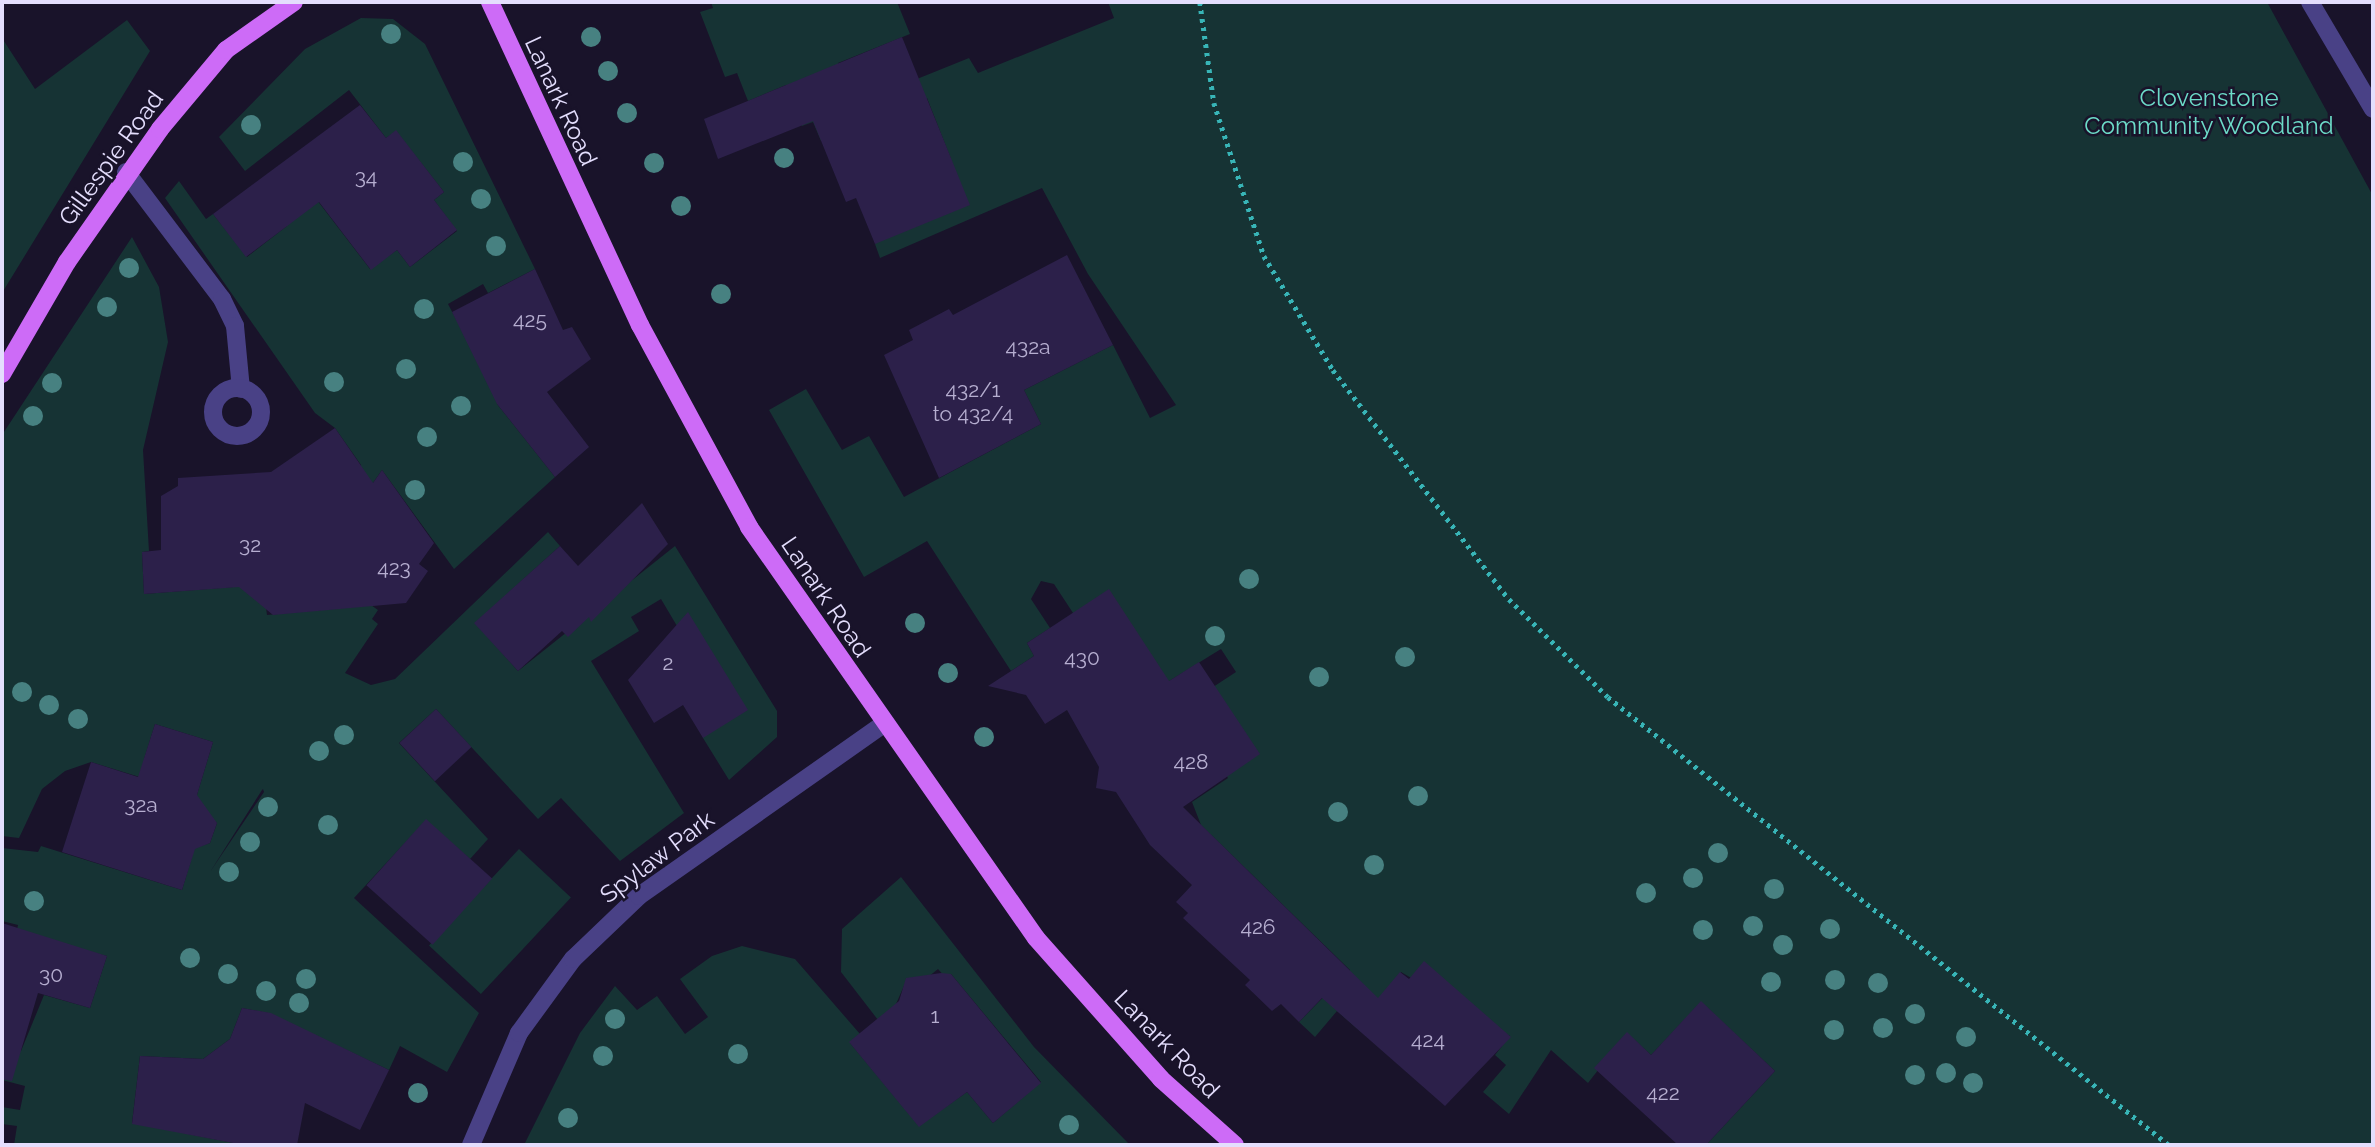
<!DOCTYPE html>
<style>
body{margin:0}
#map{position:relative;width:2375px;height:1147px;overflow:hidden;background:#19132a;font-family:Raleway,sans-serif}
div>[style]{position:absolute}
.green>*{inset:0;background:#163334;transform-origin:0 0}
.building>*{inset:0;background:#2c204a;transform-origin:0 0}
.path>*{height:4.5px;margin-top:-2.25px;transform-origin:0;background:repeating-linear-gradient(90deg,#38b5b7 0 3.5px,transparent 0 8.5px)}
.minor>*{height:18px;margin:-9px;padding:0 9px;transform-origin:9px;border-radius:9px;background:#494186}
.minor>.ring{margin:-9px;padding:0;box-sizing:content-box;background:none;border:18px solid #494186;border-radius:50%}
.major>*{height:18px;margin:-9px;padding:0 9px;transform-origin:9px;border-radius:9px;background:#cd6bf7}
.trees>*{width:20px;height:20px;margin:-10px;border-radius:50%;background:#478181}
span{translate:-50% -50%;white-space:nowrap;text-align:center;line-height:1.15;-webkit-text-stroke:5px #19132a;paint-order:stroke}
.number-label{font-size:21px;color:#b6aed0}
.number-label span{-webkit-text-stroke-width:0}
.park-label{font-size:24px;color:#6cdbc8}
.street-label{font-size:24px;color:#e4defd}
.frame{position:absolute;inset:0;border:4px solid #e4defd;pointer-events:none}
</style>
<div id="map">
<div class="green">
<i style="clip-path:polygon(711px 2px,897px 2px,910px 34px,838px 63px,855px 104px,969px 58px,978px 73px,1114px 18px,1108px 2px,2267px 2px,2373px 196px,2373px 1145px,1706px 1145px,1775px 1071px,1701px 1002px,1651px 1055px,1627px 1033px,1588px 1083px,1551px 1050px,1509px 1114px,1483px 1092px,1506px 1065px,1495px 1055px,1510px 1036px,1401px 972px,1361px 1032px,1337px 1011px,1315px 1037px,1299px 1022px,1350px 970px,1201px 825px,1192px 802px,1228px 778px,1181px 708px,1236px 672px,1221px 649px,1119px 712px,1073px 613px,1054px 584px,1041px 581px,1031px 599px,1050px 628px,1027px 643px,1034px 656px,1011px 671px,927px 541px,864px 577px,769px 410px,806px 389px,842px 450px,869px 436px,904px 497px,1041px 424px,1024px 390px,1113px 345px,1150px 418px,1176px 405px,1088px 274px,1042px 188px,880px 258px,875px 244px,951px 159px,927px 98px,821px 141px,813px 122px,802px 126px,786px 85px,748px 101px,737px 73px,725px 77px,700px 12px,713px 8px)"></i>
<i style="clip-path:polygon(evenodd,361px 18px,393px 19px,425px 44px,535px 269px,488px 293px,483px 284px,448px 304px,485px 374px,543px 367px,497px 404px,555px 477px,454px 569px,382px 470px,359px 503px,348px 589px,378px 610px,372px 619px,378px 624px,345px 673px,371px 685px,395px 679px,548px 532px,560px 546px,475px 623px,518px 671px,675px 546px,777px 711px,777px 737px,729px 780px,703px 738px,677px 626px,661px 599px,631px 617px,639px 631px,591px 661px,684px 813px,620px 861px,561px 798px,538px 819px,436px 709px,399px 743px,488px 839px,470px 859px,426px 820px,354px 898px,479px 1013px,447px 1072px,400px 1046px,389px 1070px,268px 1013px,242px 1008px,230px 1039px,203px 1059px,140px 1056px,132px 1123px,244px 1145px,14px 1145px,17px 1126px,2px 1124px,2px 1107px,20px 1110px,25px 1086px,2px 1080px,2px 1046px,21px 1051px,44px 995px,90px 1008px,107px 956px,16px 934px,18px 925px,2px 921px,2px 848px,38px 852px,41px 846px,182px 890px,192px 857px,179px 853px,210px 843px,217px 823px,193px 808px,213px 742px,155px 724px,144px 759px,146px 779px,91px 762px,65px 771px,42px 789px,19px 838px,2px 836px,2px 435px,132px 237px,159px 287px,168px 342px,143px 450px,149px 551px,142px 552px,144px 594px,246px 586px,265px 600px,267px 615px,343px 608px,361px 465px,335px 428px,315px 413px,165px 198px,179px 181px,206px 219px,213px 214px,247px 257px,287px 226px,256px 185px,287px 161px,370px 269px,397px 250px,410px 267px,457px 231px,434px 200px,444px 192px,396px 131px,386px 138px,349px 90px,245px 171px,219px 137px,305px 49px,361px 18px,263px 789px,264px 792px,210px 872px,262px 790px,263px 789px)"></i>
<i style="clip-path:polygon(127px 20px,150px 51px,2px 293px,2px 38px,35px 89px)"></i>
<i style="left:519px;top:849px;width:71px;height:132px;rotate:43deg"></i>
<i style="clip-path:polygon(901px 877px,1034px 1047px,1130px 1145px,524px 1145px,580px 1033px,615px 986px,637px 1010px,657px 996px,685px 1034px,708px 1017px,680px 979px,712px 956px,742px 946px,795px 959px,860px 1034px,850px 1043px,919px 1126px,967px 1092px,993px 1123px,1041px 1082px,951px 974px,946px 978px,938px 969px,923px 981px,907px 979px,885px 1029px,841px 972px,842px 929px)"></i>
</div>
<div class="building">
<i style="clip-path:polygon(902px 37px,970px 205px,875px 244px,856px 198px,846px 202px,813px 121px,718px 159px,704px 119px)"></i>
<i style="clip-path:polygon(360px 105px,386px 138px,396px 130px,444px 192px,434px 200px,457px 230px,410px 267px,397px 250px,371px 270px,319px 202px,246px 257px,213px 214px)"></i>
<i style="clip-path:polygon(1067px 255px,1113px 345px,1024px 390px,1041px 424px,939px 478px,884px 355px,913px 340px,909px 330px,949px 309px,953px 315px)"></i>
<i style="clip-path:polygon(535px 269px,563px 330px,572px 327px,591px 359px,547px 392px,589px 447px,555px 477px,497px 404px,452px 312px)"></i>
<i style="clip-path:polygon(335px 428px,373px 483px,382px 470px,434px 543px,419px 564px,428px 571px,406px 603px,273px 615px,239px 587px,144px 594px,142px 552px,161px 550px,161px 496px,178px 486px,178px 478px,271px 472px)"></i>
<i style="clip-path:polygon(642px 503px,668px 544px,591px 622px,589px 617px,568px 637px,562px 631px,518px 671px,474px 623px,560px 546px,578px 566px)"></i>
<i style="clip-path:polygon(1109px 589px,1169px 681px,1199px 662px,1260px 754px,1183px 807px,1378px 998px,1400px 972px,1409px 979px,1424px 961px,1511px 1037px,1445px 1106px,1322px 998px,1299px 1022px,1281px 1004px,1272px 1011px,1245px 985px,1250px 980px,1183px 918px,1188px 913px,1176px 902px,1192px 885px,1150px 845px,1116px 792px,1096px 788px,1099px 767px,1067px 710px,1045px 724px,1026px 695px,988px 686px,1034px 656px,1027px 643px)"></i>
<i style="clip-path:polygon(688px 612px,748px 710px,703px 738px,683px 705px,654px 723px,628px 680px)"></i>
<i style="left:436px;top:709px;width:52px;height:50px;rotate:47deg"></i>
<i style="clip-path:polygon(155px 724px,213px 742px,197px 795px,217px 823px,210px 843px,195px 849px,182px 890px,62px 852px,91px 762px,138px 777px)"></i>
<i style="left:426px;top:819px;width:89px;height:89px;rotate:42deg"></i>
<i style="clip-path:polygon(2px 923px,107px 956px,90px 1008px,38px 993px,12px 1081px,2px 1079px)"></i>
<i style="clip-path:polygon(941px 973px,951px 974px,1041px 1083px,993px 1123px,967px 1092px,919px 1127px,849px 1042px,899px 1001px,906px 978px)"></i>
<i style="clip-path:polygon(1701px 1001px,1775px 1071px,1706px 1145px,1678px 1145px,1594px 1068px,1627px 1032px,1651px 1055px)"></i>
<i style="clip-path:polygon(242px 1008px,271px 1013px,389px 1070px,360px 1130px,305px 1103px,297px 1145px,244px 1145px,132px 1124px,140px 1056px,203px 1059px,230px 1039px)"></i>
</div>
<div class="path">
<i style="left:1200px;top:2px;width:102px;rotate:82.1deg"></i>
<i style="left:1214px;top:103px;width:161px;rotate:71.9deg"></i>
<i style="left:1264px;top:256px;width:133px;rotate:58.8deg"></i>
<i style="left:1333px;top:370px;width:289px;rotate:52.5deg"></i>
<i style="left:1509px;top:599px;width:139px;rotate:44.7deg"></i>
<i style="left:1608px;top:697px;width:718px;rotate:38.61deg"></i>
</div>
<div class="minor">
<i style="left:2310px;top:2px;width:124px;rotate:59.5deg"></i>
<i style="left:126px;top:172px;width:159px;rotate:52.9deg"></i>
<i style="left:222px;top:299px;width:30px;rotate:64deg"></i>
<i style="left:235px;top:326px;width:63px;rotate:84.6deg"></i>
<i class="ring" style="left:213px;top:388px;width:30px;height:30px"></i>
<i style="left:471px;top:1145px;width:122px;rotate:-66.8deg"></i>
<i style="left:519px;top:1033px;width:92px;rotate:-53.9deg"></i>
<i style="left:573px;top:959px;width:91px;rotate:-43.7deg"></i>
<i style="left:639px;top:896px;width:297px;rotate:-35.1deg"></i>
</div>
<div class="major">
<i style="left:490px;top:2px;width:356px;rotate:65.1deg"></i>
<i style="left:640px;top:325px;width:230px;rotate:61.6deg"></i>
<i style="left:749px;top:527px;width:501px;rotate:55.07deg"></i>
<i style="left:1036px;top:938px;width:188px;rotate:48.4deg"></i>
<i style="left:1161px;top:1079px;width:99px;rotate:41.7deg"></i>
<i style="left:2px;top:374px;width:129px;rotate:-59.9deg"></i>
<i style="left:67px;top:262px;width:162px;rotate:-55deg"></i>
<i style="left:160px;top:129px;width:103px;rotate:-50.1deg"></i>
<i style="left:226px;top:50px;width:83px;rotate:-35.2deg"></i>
</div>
<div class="trees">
<i style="left:391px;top:34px"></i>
<i style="left:591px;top:37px"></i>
<i style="left:608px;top:71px"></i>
<i style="left:627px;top:113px"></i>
<i style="left:251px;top:125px"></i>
<i style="left:784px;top:158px"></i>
<i style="left:463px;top:162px"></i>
<i style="left:654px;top:163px"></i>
<i style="left:481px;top:199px"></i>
<i style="left:681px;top:206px"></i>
<i style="left:496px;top:246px"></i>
<i style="left:129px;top:268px"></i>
<i style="left:721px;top:294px"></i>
<i style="left:107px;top:307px"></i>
<i style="left:424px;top:309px"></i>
<i style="left:406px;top:369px"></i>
<i style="left:334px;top:382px"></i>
<i style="left:52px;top:383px"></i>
<i style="left:461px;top:406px"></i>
<i style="left:33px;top:416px"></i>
<i style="left:427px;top:437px"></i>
<i style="left:415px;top:490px"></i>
<i style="left:1249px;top:579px"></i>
<i style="left:915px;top:623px"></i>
<i style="left:1215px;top:636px"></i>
<i style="left:1405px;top:657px"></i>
<i style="left:948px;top:673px"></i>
<i style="left:1319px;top:677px"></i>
<i style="left:22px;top:692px"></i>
<i style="left:49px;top:705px"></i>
<i style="left:78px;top:719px"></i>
<i style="left:344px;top:735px"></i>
<i style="left:984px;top:737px"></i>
<i style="left:319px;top:751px"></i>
<i style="left:1418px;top:796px"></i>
<i style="left:268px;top:807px"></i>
<i style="left:1338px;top:812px"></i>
<i style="left:328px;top:825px"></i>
<i style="left:250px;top:842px"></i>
<i style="left:1718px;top:853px"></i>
<i style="left:1374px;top:865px"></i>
<i style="left:229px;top:872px"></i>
<i style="left:1693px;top:878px"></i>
<i style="left:1774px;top:889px"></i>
<i style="left:1646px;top:893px"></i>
<i style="left:34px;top:901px"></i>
<i style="left:1753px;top:926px"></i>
<i style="left:1830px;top:929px"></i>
<i style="left:1703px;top:930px"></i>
<i style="left:1783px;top:945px"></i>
<i style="left:190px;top:958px"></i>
<i style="left:228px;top:974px"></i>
<i style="left:306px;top:979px"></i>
<i style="left:1835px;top:980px"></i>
<i style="left:1771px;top:982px"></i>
<i style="left:1878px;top:983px"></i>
<i style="left:266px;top:991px"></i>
<i style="left:299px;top:1003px"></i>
<i style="left:1915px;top:1014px"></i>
<i style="left:615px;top:1019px"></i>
<i style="left:1883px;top:1028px"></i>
<i style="left:1834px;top:1030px"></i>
<i style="left:1966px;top:1037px"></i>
<i style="left:738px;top:1054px"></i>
<i style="left:603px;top:1056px"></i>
<i style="left:1946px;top:1073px"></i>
<i style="left:1915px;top:1075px"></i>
<i style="left:1973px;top:1083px"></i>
<i style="left:418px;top:1093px"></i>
<i style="left:568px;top:1118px"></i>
<i style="left:1069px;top:1125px"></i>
</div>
<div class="number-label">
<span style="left:366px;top:177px">34</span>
<span style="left:530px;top:320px">425</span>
<span style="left:1028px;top:347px">432a</span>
<span style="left:973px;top:402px">432/1<br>to 432/4</span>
<span style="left:250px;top:545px">32</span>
<span style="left:394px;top:568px">423</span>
<span style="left:1082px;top:658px">430</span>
<span style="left:668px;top:663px">2</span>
<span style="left:1191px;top:762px">428</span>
<span style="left:141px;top:805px">32a</span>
<span style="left:1258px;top:927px">426</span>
<span style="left:51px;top:975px">30</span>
<span style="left:935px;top:1016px">1</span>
<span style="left:1428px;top:1040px">424</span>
<span style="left:1663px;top:1093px">422</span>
</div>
<div class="park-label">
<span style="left:2209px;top:112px">Clovenstone<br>Community Woodland</span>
</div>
<div class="street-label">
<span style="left:561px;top:101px;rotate:65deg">Lanark Road</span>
<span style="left:111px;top:158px;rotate:-54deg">Gillespie Road</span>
<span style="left:826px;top:597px;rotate:56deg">Lanark Road</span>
<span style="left:657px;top:857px;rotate:-37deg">Spylaw Park</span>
<span style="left:1167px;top:1044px;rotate:46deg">Lanark Road</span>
</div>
<div class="frame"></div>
</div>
